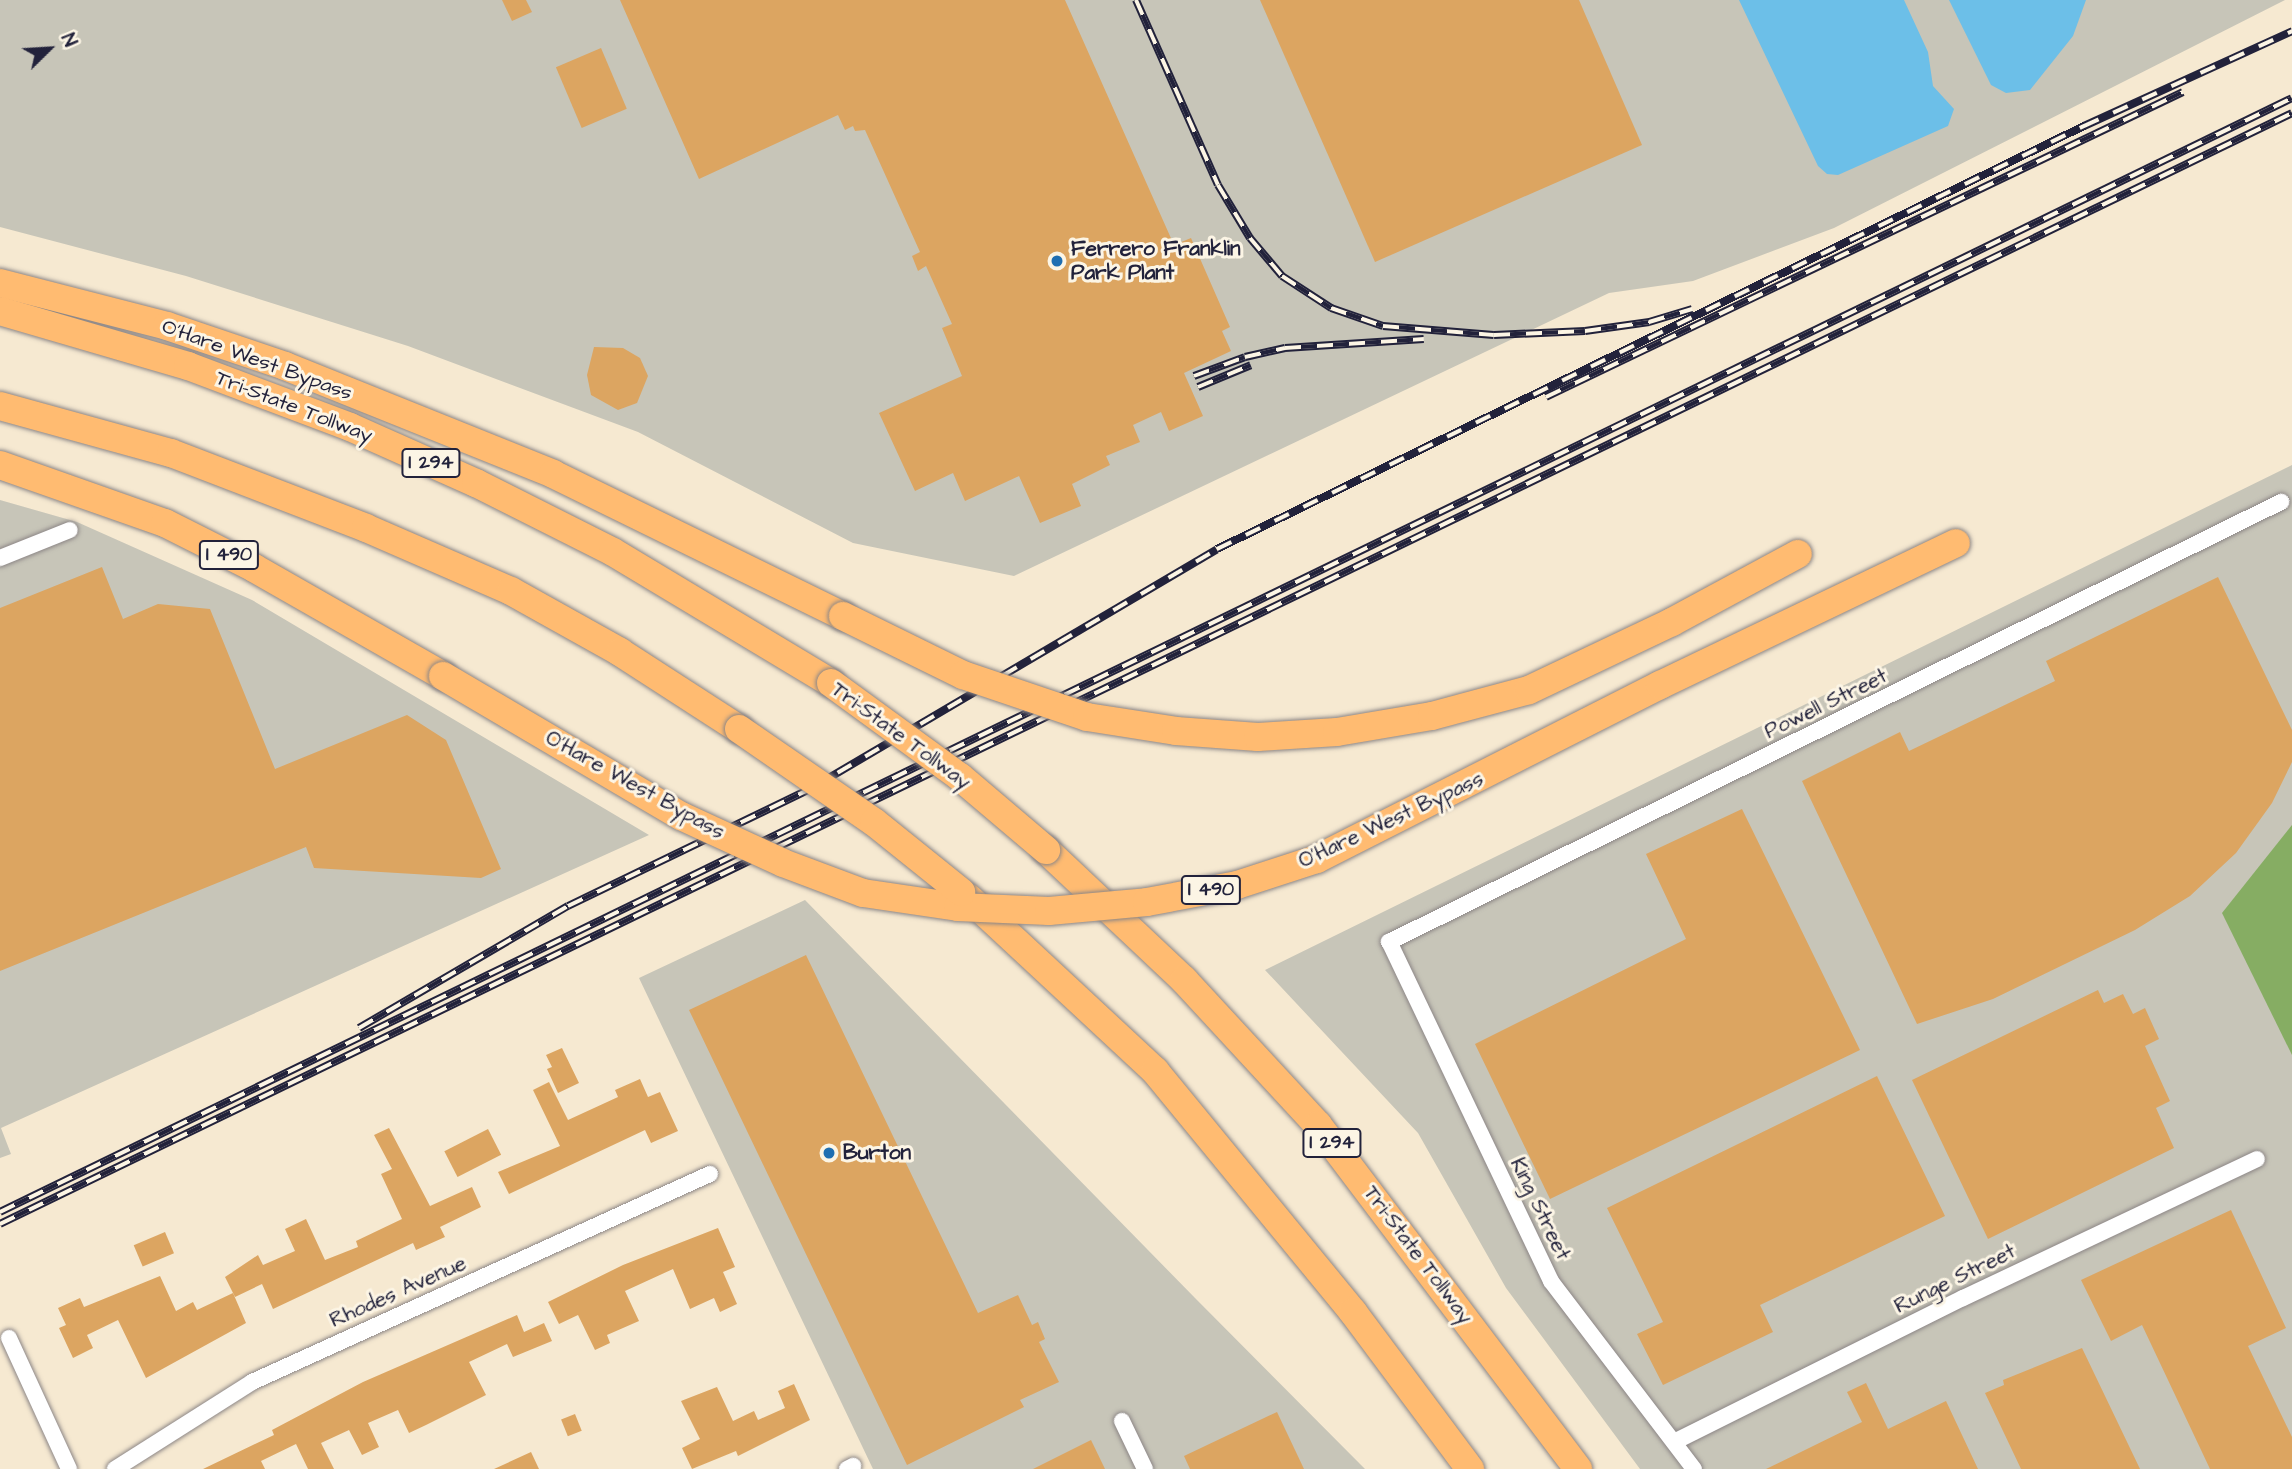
<!DOCTYPE html>
<style>
body{margin:0}
#map{position:relative;width:2292px;height:1469px;overflow:hidden;background:#f6e9d1;font-family:"Architects Daughter",sans-serif}
div>[style]{position:absolute}
.industrial>*{inset:0;background:#c7c5b8}
.forest>*{inset:0;background:#86ad63}
.water>*{inset:0;background:#6cbfe8}
.building>*{inset:0;background:#dca561;transform-origin:0 0}
.roads{filter:drop-shadow(0 0 2px #8c8686) drop-shadow(0 0 2px #8c8686)}
.minor>*{height:16px;margin:-8px;padding:0 8px;transform-origin:8px;border-radius:8px;background:#fff}
.motorway>*{height:28px;margin:-14px;padding:0 14px;transform-origin:14px;border-radius:14px;background:#ffbb71}
.rail>*{height:8px;margin-top:-4px;transform-origin:0;background:repeating-linear-gradient(90deg,#fcf5e5 0 16px,#22223b 0 32px);box-sizing:border-box;border-block:2px solid #22223b}
.bridges{filter:drop-shadow(0 0 2px #8c8686) drop-shadow(0 0 2px #8c8686)}
.motorway-bridge>*{height:28px;margin:-14px;padding:0 14px;transform-origin:14px;border-radius:14px;background:#ffbb71}
.dots>*{width:19px;height:19px;translate:-50% -50%;box-sizing:border-box;border:4px solid #fcf5e5;border-radius:50%}
span{translate:-50% -50%;white-space:nowrap;text-align:center;line-height:1.15;-webkit-text-stroke:6px #fcf5e5;paint-order:stroke}
.shield-label span{padding:2px 5px;background:#fcf5e5;border:2px solid;border-radius:5px;-webkit-text-stroke-width:0}
.shield-label{font-size:19px;color:#22223b;font-weight:700}
.poi-label{font-size:21px;color:#22223b;font-weight:700}
.left{translate:0 -50%;text-align:left}
.street-label{font-size:21px;color:#22223b}
.north{position:absolute;left:14px;top:14px;width:70px;height:70px;-webkit-text-stroke:5px #fcf5e5;paint-order:stroke;rotate:66deg;font-size:19px;font-weight:700;line-height:28px;text-align:center;color:#22223b}
.north::after{content:'';display:block;margin:auto;width:24px;height:32px;background:#22223b;clip-path:polygon(50% 0,100% 100%,50% 72%,0 100%)}
</style>
<div id="map">
<div class="industrial">
<i style="clip-path:polygon(0 0,2285px 0,1834px 228px,1693px 281px,1609px 293px,1014px 576px,853px 543px,638px 432px,408px 346px,186px 276px,0 227px)"></i>
<i style="clip-path:polygon(2292px 465px,2292px 1469px,1640px 1469px,1506px 1288px,1418px 1133px,1265px 970px)"></i>
<i style="clip-path:polygon(0 500px,77px 522px,252px 600px,649px 835px,1px 1128px,11px 1154px,0 1158px)"></i>
<i style="clip-path:polygon(805px 900px,1195px 1298px,1365px 1469px,873px 1469px,639px 978px)"></i>
</div>
<div class="forest">
<i style="clip-path:polygon(2292px 825px,2292px 1055px,2222px 913px)"></i>
</div>
<div class="water">
<i style="clip-path:polygon(1739px 0,1904px 0,1928px 52px,1933px 86px,1954px 109px,1948px 126px,1838px 175px,1827px 174px,1818px 166px)"></i>
<i style="clip-path:polygon(1949px 0,2086px 0,2073px 36px,2030px 90px,2006px 93px,1991px 85px)"></i>
</div>
<div class="building">
<i style="clip-path:polygon(502px 0,526px 0,532px 12px,512px 21px)"></i>
<i style="clip-path:polygon(620px 0,1065px 0,1174px 245px,1191px 238px,1230px 327px,1222px 331px,1231px 351px,1184px 373px,1203px 416px,1169px 431px,1161px 412px,1133px 425px,1140px 442px,1106px 456px,1110px 465px,1072px 484px,1081px 506px,1040px 523px,1019px 476px,965px 501px,953px 473px,915px 491px,879px 413px,962px 376px,942px 328px,952px 324px,926px 266px,918px 271px,912px 256px,920px 252px,865px 130px,855px 131px,853px 126px,845px 130px,838px 115px,699px 179px)"></i>
<i style="clip-path:polygon(1260px 0,1579px 0,1642px 145px,1375px 262px)"></i>
<i style="left:601px;top:48px;width:66px;height:49px;rotate:67deg"></i>
<i style="clip-path:polygon(594px 347px,623px 348px,640px 358px,648px 376px,637px 403px,618px 410px,591px 395px,587px 375px)"></i>
<i style="clip-path:polygon(102px 567px,123px 619px,158px 604px,210px 609px,275px 769px,407px 715px,446px 740px,501px 869px,481px 878px,314px 868px,306px 847px,0 971px,0 608px)"></i>
<i style="clip-path:polygon(2218px 577px,2292px 730px,2292px 762px,2272px 803px,2236px 853px,2190px 896px,2135px 930px,1993px 999px,1917px 1024px,1802px 781px,1900px 732px,1909px 751px,2055px 681px,2046px 661px)"></i>
<i style="clip-path:polygon(1742px 809px,1860px 1050px,1550px 1199px,1475px 1044px,1686px 939px,1646px 854px)"></i>
<i style="clip-path:polygon(806px 955px,978px 1313px,1018px 1295px,1032px 1325px,1038px 1322px,1045px 1339px,1039px 1342px,1059px 1382px,1020px 1400px,1024px 1407px,907px 1465px,689px 1010px)"></i>
<i style="clip-path:polygon(2098px 990px,2104px 1003px,2123px 994px,2133px 1014px,2145px 1008px,2159px 1039px,2145px 1046px,2170px 1101px,2156px 1108px,2174px 1148px,1988px 1239px,1912px 1080px)"></i>
<i style="clip-path:polygon(562px 1048px,579px 1083px,558px 1093px,547px 1069px,552px 1067px,546px 1055px)"></i>
<i style="clip-path:polygon(1877px 1076px,1945px 1216px,1760px 1305px,1773px 1332px,1663px 1385px,1637px 1334px,1663px 1322px,1607px 1208px)"></i>
<i style="clip-path:polygon(640px 1079px,648px 1097px,660px 1092px,678px 1131px,651px 1143px,645px 1130px,509px 1194px,498px 1172px,560px 1146px,533px 1090px,549px 1082px,568px 1120px,618px 1097px,615px 1090px)"></i>
<i style="clip-path:polygon(389px 1128px,430px 1206px,472px 1187px,481px 1207px,440px 1227px,445px 1237px,416px 1250px,413px 1243px,273px 1309px,262px 1284px,235px 1297px,225px 1277px,258px 1255px,263px 1265px,295px 1251px,285px 1229px,306px 1219px,325px 1260px,358px 1247px,356px 1241px,402px 1219px,381px 1174px,392px 1169px,374px 1135px)"></i>
<i style="left:488px;top:1129px;width:29px;height:49px;rotate:63deg"></i>
<i style="clip-path:polygon(2231px 1210px,2286px 1328px,2248px 1346px,2292px 1437px,2292px 1469px,2210px 1469px,2142px 1325px,2111px 1341px,2081px 1280px)"></i>
<i style="clip-path:polygon(718px 1228px,735px 1267px,723px 1272px,737px 1304px,720px 1312px,714px 1298px,690px 1309px,673px 1269px,625px 1291px,639px 1321px,607px 1335px,610px 1343px,595px 1350px,578px 1315px,559px 1324px,548px 1302px,623px 1265px)"></i>
<i style="left:165px;top:1232px;width:23px;height:34px;rotate:67deg"></i>
<i style="clip-path:polygon(160px 1276px,176px 1311px,193px 1302px,197px 1310px,233px 1293px,246px 1323px,146px 1378px,118px 1320px,87px 1335px,93px 1348px,73px 1358px,59px 1328px,66px 1325px,58px 1308px,80px 1298px,84px 1307px)"></i>
<i style="clip-path:polygon(517px 1315px,524px 1332px,544px 1323px,552px 1341px,513px 1357px,507px 1344px,469px 1362px,486px 1395px,426px 1425px,409px 1433px,398px 1410px,368px 1423px,379px 1447px,362px 1455px,349px 1430px,321px 1443px,334px 1469px,308px 1469px,296px 1444px,261px 1461px,265px 1469px,203px 1469px,274px 1435px,272px 1430px,363px 1382px)"></i>
<i style="clip-path:polygon(2082px 1348px,2140px 1469px,2021px 1469px,1985px 1393px,2004px 1385px,2003px 1380px)"></i>
<i style="clip-path:polygon(1866px 1383px,1888px 1429px,1946px 1401px,1978px 1469px,1766px 1469px,1862px 1422px,1847px 1392px)"></i>
<i style="clip-path:polygon(794px 1384px,810px 1420px,738px 1456px,736px 1451px,692px 1469px,682px 1448px,700px 1439px,681px 1401px,717px 1387px,733px 1421px,754px 1411px,758px 1420px,785px 1408px,778px 1391px)"></i>
<i style="clip-path:polygon(1277px 1412px,1304px 1469px,1190px 1469px,1184px 1456px)"></i>
<i style="left:575px;top:1414px;width:18px;height:15px;rotate:68deg"></i>
<i style="clip-path:polygon(1091px 1440px,1105px 1469px,1033px 1469px)"></i>
<i style="clip-path:polygon(531px 1452px,539px 1469px,494px 1469px)"></i>
</div>
<div class="roads">
<div class="minor">
<i style="left:0;top:558px;width:75px;rotate:-21.8deg"></i>
<i style="left:9px;top:1338px;width:144px;rotate:65.4deg"></i>
<i style="left:1122px;top:1421px;width:53px;rotate:64.4deg"></i>
<i style="left:1674px;top:1442px;width:323px;rotate:-26.5deg"></i>
<i style="left:1963px;top:1298px;width:325px;rotate:-25.3deg"></i>
<i style="left:115px;top:1469px;width:162px;rotate:-32.4deg"></i>
<i style="left:252px;top:1382px;width:503px;rotate:-24.43deg"></i>
<i style="left:847px;top:1469px;width:7px;rotate:-27deg"></i>
<i style="left:1694px;top:1469px;width:236px;rotate:-127.3deg"></i>
<i style="left:1551px;top:1281px;width:376px;rotate:-115.5deg"></i>
<i style="left:1389px;top:942px;width:995px;rotate:-26.26deg"></i>
</div>
<div class="motorway">
<i style="left:0;top:283px;width:172px;rotate:14.4deg"></i>
<i style="left:167px;top:326px;width:125px;rotate:18.7deg"></i>
<i style="left:285px;top:366px;width:289px;rotate:21.9deg"></i>
<i style="left:553px;top:474px;width:323px;rotate:26.1deg"></i>
<i style="left:0;top:311px;width:196px;rotate:16.3deg"></i>
<i style="left:188px;top:366px;width:173px;rotate:20.6deg"></i>
<i style="left:350px;top:427px;width:138px;rotate:24deg"></i>
<i style="left:476px;top:483px;width:153px;rotate:26.7deg"></i>
<i style="left:613px;top:552px;width:254px;rotate:31deg"></i>
<i style="left:0;top:406px;width:177px;rotate:15.4deg"></i>
<i style="left:171px;top:453px;width:209px;rotate:21deg"></i>
<i style="left:366px;top:528px;width:158px;rotate:23.5deg"></i>
<i style="left:511px;top:591px;width:125px;rotate:29.2deg"></i>
<i style="left:620px;top:652px;width:142px;rotate:32.9deg"></i>
<i style="left:0;top:465px;width:175px;rotate:19.4deg"></i>
<i style="left:165px;top:523px;width:100px;rotate:26.8deg"></i>
<i style="left:254px;top:568px;width:218px;rotate:29.7deg"></i>
<i style="left:1046px;top:850px;width:190px;rotate:43.3deg"></i>
<i style="left:1184px;top:980px;width:197px;rotate:47.3deg"></i>
<i style="left:1318px;top:1125px;width:431px;rotate:52.9deg"></i>
<i style="left:969px;top:898px;width:254px;rotate:42.9deg"></i>
<i style="left:1155px;top:1071px;width:312px;rotate:50.6deg"></i>
<i style="left:1353px;top:1312px;width:196px;rotate:53.3deg"></i>
</div>
</div>
<div class="rail">
<i style="left:1136px;top:0;width:202px;rotate:66.1deg"></i>
<i style="left:1218px;top:185px;width:62px;rotate:58.9deg"></i>
<i style="left:1250px;top:238px;width:50px;rotate:49.9deg"></i>
<i style="left:1282px;top:276px;width:59px;rotate:33.1deg"></i>
<i style="left:1331px;top:308px;width:55px;rotate:19.1deg"></i>
<i style="left:1383px;top:326px;width:111px;rotate:4.6deg"></i>
<i style="left:1494px;top:335px;width:91px;rotate:-2.5deg"></i>
<i style="left:1585px;top:331px;width:65px;rotate:-8deg"></i>
<i style="left:1649px;top:322px;width:45px;rotate:-16.8deg"></i>
<i style="left:1194px;top:376px;width:54px;rotate:-20.4deg"></i>
<i style="left:1245px;top:357px;width:41px;rotate:-12.7deg"></i>
<i style="left:1285px;top:348px;width:139px;rotate:-3.7deg"></i>
<i style="left:1198px;top:387px;width:57px;rotate:-22.5deg"></i>
<i style="left:1546px;top:397px;width:706px;rotate:-25.59deg"></i>
<i style="left:359px;top:1028px;width:242px;rotate:-30.3deg"></i>
<i style="left:568px;top:906px;width:269px;rotate:-25.8deg"></i>
<i style="left:810px;top:789px;width:472px;rotate:-30.5deg"></i>
<i style="left:1217px;top:549px;width:965px;rotate:-26.01deg"></i>
<i style="left:2084px;top:126px;width:229px;rotate:-24.5deg"></i>
<i style="left:0;top:1212px;width:2548px;rotate:-25.92deg"></i>
<i style="left:0;top:1224px;width:2547px;rotate:-25.86deg"></i>
</div>
<div class="bridges">
<div class="motorway-bridge">
<i style="left:843px;top:616px;width:134px;rotate:26.2deg"></i>
<i style="left:963px;top:675px;width:131px;rotate:18.7deg"></i>
<i style="left:1087px;top:717px;width:90px;rotate:8.9deg"></i>
<i style="left:1176px;top:731px;width:82px;rotate:4.2deg"></i>
<i style="left:1258px;top:737px;width:79px;rotate:-3.6deg"></i>
<i style="left:1337px;top:732px;width:96px;rotate:-9.6deg"></i>
<i style="left:1432px;top:716px;width:100px;rotate:-15deg"></i>
<i style="left:1529px;top:690px;width:158px;rotate:-25.4deg"></i>
<i style="left:1672px;top:622px;width:143px;rotate:-28.4deg"></i>
<i style="left:443px;top:676px;width:276px;rotate:30.5deg"></i>
<i style="left:681px;top:816px;width:112px;rotate:24.7deg"></i>
<i style="left:783px;top:863px;width:85px;rotate:20.6deg"></i>
<i style="left:863px;top:893px;width:96px;rotate:8.4deg"></i>
<i style="left:958px;top:907px;width:91px;rotate:2.5deg"></i>
<i style="left:1049px;top:911px;width:98px;rotate:-5.2deg"></i>
<i style="left:1147px;top:902px;width:92px;rotate:-10.7deg"></i>
<i style="left:1237px;top:885px;width:84px;rotate:-18deg"></i>
<i style="left:1317px;top:859px;width:385px;rotate:-26.9deg"></i>
<i style="left:1660px;top:685px;width:328px;rotate:-25.6deg"></i>
<i style="left:831px;top:683px;width:160px;rotate:36.1deg"></i>
<i style="left:960px;top:777px;width:113px;rotate:40.3deg"></i>
<i style="left:739px;top:729px;width:164px;rotate:34.6deg"></i>
<i style="left:874px;top:822px;width:112px;rotate:38.8deg"></i>
</div>
</div>
<div class="dots">
<i style="left:1057px;top:261px;background:#1f6fb2"></i>
<i style="left:829px;top:1153px;background:#1f6fb2"></i>
</div>
<div class="shield-label">
<span style="left:431px;top:463px">I 294</span>
<span style="left:229px;top:555px">I 490</span>
<span style="left:1211px;top:890px">I 490</span>
<span style="left:1332px;top:1143px">I 294</span>
</div>
<div class="poi-label">
<span class="left" style="left:1071px;top:261px">Ferrero Franklin<br>Park Plant</span>
<span class="left" style="left:843px;top:1153px">Burton</span>
</div>
<div class="street-label">
<span style="left:257px;top:360px;rotate:20deg">O'Hare West Bypass</span>
<span style="left:294px;top:407px;rotate:21deg">Tri-State Tollway</span>
<span style="left:1826px;top:704px;rotate:-26deg">Powell Street</span>
<span style="left:901px;top:736px;rotate:36deg">Tri-State Tollway</span>
<span style="left:635px;top:785px;rotate:29deg">O'Hare West Bypass</span>
<span style="left:1391px;top:820px;rotate:-25deg">O'Hare West Bypass</span>
<span style="left:1540px;top:1209px;rotate:64deg">King Street</span>
<span style="left:1418px;top:1255px;rotate:53deg">Tri-State Tollway</span>
<span style="left:1955px;top:1279px;rotate:-26deg">Runge Street</span>
<span style="left:398px;top:1292px;rotate:-24deg">Rhodes Avenue</span>
</div>
<div class="north">N</div>
</div>
